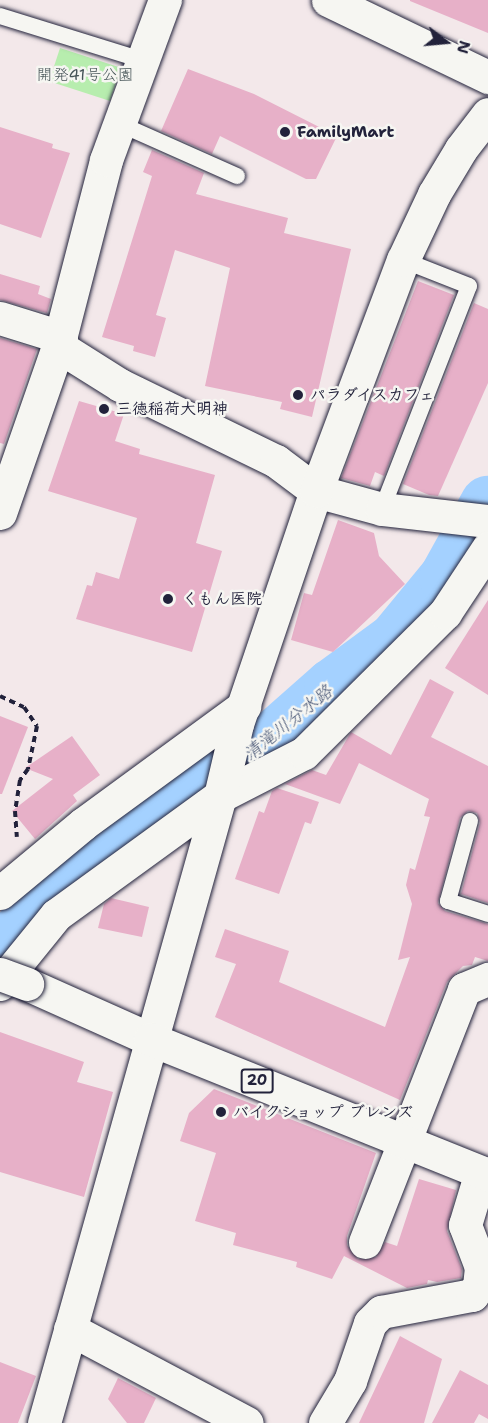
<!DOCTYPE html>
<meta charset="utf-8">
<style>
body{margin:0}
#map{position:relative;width:488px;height:1423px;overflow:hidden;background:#f3e8ea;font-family:"Shantell Sans","Klee One",sans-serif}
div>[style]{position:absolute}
.green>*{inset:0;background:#b7edae;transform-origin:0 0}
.river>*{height:56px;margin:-28px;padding:0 28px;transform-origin:28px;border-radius:28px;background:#a4d1ff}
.building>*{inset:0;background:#e7b0c8}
.path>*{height:4px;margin-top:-2px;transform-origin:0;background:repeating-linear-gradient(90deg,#22223b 0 6px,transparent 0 10.5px)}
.roads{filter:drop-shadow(0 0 2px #22223b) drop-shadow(0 0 2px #22223b)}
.lane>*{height:16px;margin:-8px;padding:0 8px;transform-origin:8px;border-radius:8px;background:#f6f6f2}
.street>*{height:33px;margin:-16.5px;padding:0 16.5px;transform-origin:16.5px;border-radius:16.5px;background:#f6f6f2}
.secondary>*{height:33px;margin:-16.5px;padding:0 16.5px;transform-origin:16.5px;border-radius:16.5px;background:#f6f6f2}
.primary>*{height:33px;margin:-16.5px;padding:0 16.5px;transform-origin:16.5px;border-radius:16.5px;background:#f6f6f2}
.bridges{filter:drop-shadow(0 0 2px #22223b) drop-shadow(0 0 2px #22223b)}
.primary-bridge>*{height:33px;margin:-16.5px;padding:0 16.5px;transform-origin:16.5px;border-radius:16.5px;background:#f6f6f2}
.dots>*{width:16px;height:16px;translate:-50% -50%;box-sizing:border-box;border:3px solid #f6f6f2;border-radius:50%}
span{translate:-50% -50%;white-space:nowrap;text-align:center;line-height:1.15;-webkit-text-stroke:5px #f6f6f2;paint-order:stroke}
.shield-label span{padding:2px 4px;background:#f6f6f2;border:2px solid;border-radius:4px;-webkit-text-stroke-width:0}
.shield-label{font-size:15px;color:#22223b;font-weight:700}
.park-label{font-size:16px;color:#475558}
.poi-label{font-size:16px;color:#22223b;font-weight:700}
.left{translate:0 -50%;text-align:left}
.water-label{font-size:18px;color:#495776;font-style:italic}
.north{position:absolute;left:416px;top:12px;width:60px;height:60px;-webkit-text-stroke:4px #f6f6f2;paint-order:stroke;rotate:106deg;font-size:16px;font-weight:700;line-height:24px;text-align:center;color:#22223b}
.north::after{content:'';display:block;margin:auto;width:21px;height:27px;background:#22223b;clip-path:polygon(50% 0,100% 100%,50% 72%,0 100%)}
</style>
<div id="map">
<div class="green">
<i style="left:60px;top:48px;width:64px;height:35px;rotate:18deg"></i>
</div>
<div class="river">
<i style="left:0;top:955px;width:116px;rotate:-49.2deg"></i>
<i style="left:76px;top:867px;width:223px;rotate:-32.6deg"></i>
<i style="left:264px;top:747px;width:91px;rotate:-41.4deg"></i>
<i style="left:332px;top:687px;width:79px;rotate:-36.3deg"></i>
<i style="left:396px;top:640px;width:80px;rotate:-50.6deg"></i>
<i style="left:447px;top:578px;width:85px;rotate:-61deg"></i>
</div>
<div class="building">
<i style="clip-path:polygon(410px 0,488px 0,488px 33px,410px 1px)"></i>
<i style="clip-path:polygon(188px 69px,254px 94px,337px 136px,316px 179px,306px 179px,220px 136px,212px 154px,161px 131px)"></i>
<i style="clip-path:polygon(0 127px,53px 144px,52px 148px,70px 153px,41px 238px,0 224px)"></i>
<i style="clip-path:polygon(152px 150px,204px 173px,196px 194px,288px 218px,284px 233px,351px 249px,312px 417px,280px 409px,282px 402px,205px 386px,230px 268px,175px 250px,156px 315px,166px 318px,155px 357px,133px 351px,134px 346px,102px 337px,152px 176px,143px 172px)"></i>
<i style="clip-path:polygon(0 274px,40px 286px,38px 294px,51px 299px,47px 313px,0 300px)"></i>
<i style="clip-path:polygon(418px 281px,454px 295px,384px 476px,375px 472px,370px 486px,341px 478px)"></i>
<i style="clip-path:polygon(474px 303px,488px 309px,488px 383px,438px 496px,429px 495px,403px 484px)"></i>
<i style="clip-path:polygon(0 338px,37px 349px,4px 444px,0 443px)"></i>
<i style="clip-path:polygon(79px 401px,124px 414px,115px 441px,140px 449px,139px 454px,215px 475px,196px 543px,222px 551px,192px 652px,76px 619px,87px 585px,92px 586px,96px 572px,119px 579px,137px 518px,48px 491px)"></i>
<i style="clip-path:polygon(338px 520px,374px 533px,379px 556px,405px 584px,333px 652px,291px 640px,304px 593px,312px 595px)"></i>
<i style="clip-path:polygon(488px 600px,488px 695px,445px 668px)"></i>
<i style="clip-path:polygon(430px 679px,454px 692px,431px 737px,488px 766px,488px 903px,461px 894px,480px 823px,477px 813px,468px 811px,460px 818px,438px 903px,445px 911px,488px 924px,488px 961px,475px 957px,472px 965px,463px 966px,447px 982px,400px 1100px,215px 1017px,236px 964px,215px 957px,225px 929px,289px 951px,279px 982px,385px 1027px,410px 957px,398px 960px,412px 904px,406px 885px,410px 868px,415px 870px,430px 817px,424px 816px,429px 799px,359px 763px,340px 804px,285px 784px,312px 770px,326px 775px,351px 732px,391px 755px)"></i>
<i style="clip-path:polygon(0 716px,28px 727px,2px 794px,0 794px)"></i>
<i style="clip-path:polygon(72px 736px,100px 775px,73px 795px,77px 801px,35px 839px,12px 811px,53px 779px,25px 768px)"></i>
<i style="clip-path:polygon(277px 788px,319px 802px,311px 824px,305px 822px,279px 894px,235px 879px,259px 811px,264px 813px,272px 791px)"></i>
<i style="clip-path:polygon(111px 898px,149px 907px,142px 937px,98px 928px,104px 904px)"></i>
<i style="clip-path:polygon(0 1032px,84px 1062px,77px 1082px,113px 1092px,84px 1197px,0 1172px)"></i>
<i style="clip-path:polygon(214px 1089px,376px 1153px,347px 1236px,347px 1245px,358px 1259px,376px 1257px,385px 1242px,397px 1246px,419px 1179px,456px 1190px,447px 1231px,462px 1269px,461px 1278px,437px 1282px,428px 1280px,427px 1284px,407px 1288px,344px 1256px,332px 1279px,296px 1267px,297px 1262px,233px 1245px,236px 1233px,195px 1221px,216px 1153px,180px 1141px,189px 1113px)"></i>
<i style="clip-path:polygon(400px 1336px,442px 1359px,424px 1423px,359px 1423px)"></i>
<i style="clip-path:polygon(0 1362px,36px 1376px,18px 1423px,0 1423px)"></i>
<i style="clip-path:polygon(460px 1370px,488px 1385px,488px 1419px,479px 1414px,474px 1423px,432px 1423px)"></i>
<i style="clip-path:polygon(118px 1378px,156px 1398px,144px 1423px,127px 1423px,108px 1399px)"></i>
</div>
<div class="path">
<i style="left:0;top:696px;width:26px;rotate:25deg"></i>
<i style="left:24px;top:707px;width:23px;rotate:56deg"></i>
<i style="left:37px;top:726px;width:44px;rotate:101.8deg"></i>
<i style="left:28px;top:769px;width:14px;rotate:126deg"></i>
<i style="left:20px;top:780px;width:31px;rotate:99deg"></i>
<i style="left:15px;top:811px;width:26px;rotate:86deg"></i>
</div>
<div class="roads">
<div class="lane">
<i style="left:0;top:16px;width:152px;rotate:17.2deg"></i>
<i style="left:120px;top:124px;width:128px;rotate:24deg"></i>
<i style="left:382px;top:509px;width:239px;rotate:-68.7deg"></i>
<i style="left:469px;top:286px;width:71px;rotate:-158.5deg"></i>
<i style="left:470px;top:821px;width:83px;rotate:105.4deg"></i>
<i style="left:448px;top:901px;width:42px;rotate:18deg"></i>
</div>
<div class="street">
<i style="left:0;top:318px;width:64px;rotate:17.3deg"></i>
<i style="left:58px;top:346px;width:192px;rotate:-75.5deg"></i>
<i style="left:106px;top:160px;width:171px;rotate:-69.8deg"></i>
<i style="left:0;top:513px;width:177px;rotate:-70.8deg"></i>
<i style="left:58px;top:346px;width:73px;rotate:32.2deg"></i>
<i style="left:120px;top:385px;width:174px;rotate:26deg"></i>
<i style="left:276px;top:461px;width:50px;rotate:36.9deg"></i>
<i style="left:316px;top:491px;width:68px;rotate:15.3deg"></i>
<i style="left:382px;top:509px;width:107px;rotate:6.5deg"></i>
<i style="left:0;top:893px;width:108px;rotate:-39.7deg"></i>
<i style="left:83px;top:824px;width:200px;rotate:-36.2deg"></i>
<i style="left:0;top:984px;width:89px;rotate:-50.9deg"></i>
<i style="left:56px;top:915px;width:203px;rotate:-36deg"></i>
<i style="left:220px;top:796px;width:94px;rotate:-27.1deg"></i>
<i style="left:304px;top:753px;width:199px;rotate:-44.8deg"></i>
<i style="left:445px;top:613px;width:78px;rotate:-56.5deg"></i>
<i style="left:365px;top:1242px;width:272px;rotate:-68.6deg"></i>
<i style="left:464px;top:989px;width:26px;rotate:-23deg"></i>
<i style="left:70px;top:1329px;width:200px;rotate:28deg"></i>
<i style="left:325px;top:1423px;width:49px;rotate:-59.2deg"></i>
<i style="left:350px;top:1381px;width:61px;rotate:-71deg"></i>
<i style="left:370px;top:1323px;width:16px;rotate:-45deg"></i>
<i style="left:381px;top:1312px;width:93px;rotate:-10.6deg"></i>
<i style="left:472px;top:1295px;width:11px;rotate:-52deg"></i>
<i style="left:479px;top:1286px;width:19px;rotate:-84deg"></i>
<i style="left:481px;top:1267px;width:45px;rotate:-110.9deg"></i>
<i style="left:465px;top:1225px;width:55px;rotate:-73.2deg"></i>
</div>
<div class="secondary">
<i style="left:328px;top:0;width:178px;rotate:25.7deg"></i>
<i style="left:44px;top:1423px;width:651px;rotate:-74.32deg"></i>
<i style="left:220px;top:796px;width:74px;rotate:-76.7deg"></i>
<i style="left:237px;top:724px;width:246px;rotate:-71.3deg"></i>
<i style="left:316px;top:491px;width:247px;rotate:-69.4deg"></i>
<i style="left:403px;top:260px;width:73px;rotate:-64.8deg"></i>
<i style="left:434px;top:194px;width:52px;rotate:-59deg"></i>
<i style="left:461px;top:149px;width:44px;rotate:-52.4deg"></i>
</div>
<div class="primary">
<i style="left:27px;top:984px;width:135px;rotate:24.1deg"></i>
<i style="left:150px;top:1039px;width:364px;rotate:21.9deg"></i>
</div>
</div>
<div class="bridges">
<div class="primary-bridge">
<i style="left:0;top:974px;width:29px;rotate:20deg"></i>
</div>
</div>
<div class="dots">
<i style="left:285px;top:132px;background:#22223b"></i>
<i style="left:298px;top:395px;background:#22223b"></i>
<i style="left:104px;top:409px;background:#22223b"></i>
<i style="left:168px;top:599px;background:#22223b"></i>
<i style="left:221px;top:1112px;background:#22223b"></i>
</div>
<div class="shield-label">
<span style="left:257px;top:1081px">20</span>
</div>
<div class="park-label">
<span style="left:85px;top:75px">開発41号公園</span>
</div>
<div class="poi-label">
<span class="left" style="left:297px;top:132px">FamilyMart</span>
<span class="left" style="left:310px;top:395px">パラダイスカフェ</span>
<span class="left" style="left:116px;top:409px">三徳稲荷大明神</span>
<span class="left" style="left:182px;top:599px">くもん医院</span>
<span class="left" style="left:233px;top:1112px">バイクショップ ブレンズ</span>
</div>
<div class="water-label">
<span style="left:288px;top:723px;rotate:-39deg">清滝川分水路</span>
</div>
<div class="north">N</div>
</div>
